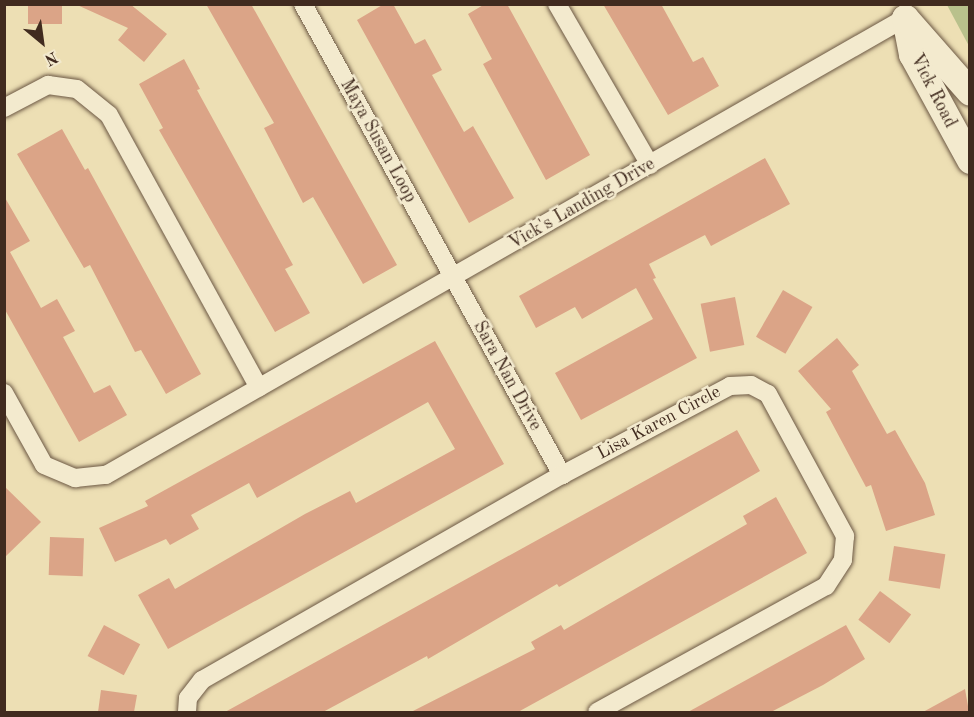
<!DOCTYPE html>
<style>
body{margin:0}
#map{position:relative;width:974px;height:717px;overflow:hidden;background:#eddfb4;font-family:"Old Standard TT",serif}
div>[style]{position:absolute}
.green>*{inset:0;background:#b9c18c}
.building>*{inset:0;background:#dba487;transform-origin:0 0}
.roads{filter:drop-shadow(0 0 2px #6c5844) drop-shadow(0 0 2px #6c5844)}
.street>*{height:18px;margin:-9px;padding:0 9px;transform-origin:9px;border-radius:9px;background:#f3eace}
.secondary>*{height:27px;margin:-13.5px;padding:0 13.5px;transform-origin:13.5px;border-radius:13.5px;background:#f3eace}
span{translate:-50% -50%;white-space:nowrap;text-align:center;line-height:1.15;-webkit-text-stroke:5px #f3eace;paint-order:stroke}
.street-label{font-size:18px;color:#412b1f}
.frame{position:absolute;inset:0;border:6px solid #412b1f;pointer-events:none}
.north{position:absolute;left:12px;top:12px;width:60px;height:60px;-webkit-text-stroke:4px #f3eace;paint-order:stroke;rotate:151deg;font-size:16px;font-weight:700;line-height:24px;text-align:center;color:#412b1f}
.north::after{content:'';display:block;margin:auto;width:21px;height:27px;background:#412b1f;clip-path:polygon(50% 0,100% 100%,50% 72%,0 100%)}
</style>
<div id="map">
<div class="green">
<i style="clip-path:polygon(947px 5px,969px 5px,969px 46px)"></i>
</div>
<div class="building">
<i style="left:28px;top:4px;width:34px;height:20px"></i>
<i style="clip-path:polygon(75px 4px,130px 4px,167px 34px,144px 62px,118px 40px,128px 28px)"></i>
<i style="clip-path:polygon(206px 4px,251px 4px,397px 265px,363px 284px,313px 197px,303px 203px,264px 128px,274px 123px)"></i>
<i style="clip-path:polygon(384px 4px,393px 4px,415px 44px,425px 39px,442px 70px,432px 75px,464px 132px,473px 126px,514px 198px,469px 223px,357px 20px)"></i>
<i style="clip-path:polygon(485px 4px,507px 4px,590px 155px,546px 180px,483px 64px,492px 59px,468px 14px)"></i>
<i style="clip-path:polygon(603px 4px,661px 4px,693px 62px,703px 57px,719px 86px,668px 115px)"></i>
<i style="clip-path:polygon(184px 59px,200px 89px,197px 90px,293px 265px,285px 269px,310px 313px,275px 332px,159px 130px,163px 128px,139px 84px)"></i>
<i style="clip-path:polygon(62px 129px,85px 170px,88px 168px,201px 374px,166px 394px,141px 350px,135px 352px,90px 265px,84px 268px,17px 154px)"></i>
<i style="clip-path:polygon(765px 158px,790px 204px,711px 246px,705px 235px,649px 264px,656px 278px,653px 279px,697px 358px,581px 420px,555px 373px,653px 319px,636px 288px,582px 319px,575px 307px,536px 328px,519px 296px)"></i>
<i style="clip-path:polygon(4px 196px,30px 241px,10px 252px,41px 308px,57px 299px,75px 331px,63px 337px,94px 393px,110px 385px,127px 415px,79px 442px,4px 308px)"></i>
<i style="left:783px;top:290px;width:34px;height:54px;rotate:30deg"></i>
<i style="left:735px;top:297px;width:49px;height:35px;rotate:79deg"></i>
<i style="clip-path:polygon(837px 338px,859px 365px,852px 371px,887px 434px,895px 430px,925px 483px,935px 515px,886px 531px,871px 485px,866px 487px,849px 455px,826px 412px,831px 409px,798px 371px)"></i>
<i style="clip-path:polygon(435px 341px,504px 464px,168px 649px,138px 595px,169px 578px,175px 589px,305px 514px,350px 491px,356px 503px,455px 449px,428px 402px,257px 498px,249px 483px,191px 515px,199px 529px,170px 545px,166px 539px,115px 562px,99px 528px,148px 506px,145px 501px)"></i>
<i style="clip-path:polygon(737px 430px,760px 471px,559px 587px,557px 584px,428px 659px,427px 656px,323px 712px,225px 712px)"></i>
<i style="clip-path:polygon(4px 486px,41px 522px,4px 558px)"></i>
<i style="clip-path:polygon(776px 497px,807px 553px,518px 712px,411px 712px,535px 649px,531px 642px,561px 625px,564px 630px,747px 524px,743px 516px)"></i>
<i style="left:50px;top:537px;width:34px;height:38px;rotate:2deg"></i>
<i style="left:894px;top:546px;width:52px;height:35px;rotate:9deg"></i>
<i style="left:880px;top:591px;width:39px;height:36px;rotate:37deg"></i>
<i style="left:104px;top:625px;width:41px;height:35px;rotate:28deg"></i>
<i style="clip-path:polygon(846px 625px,865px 659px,823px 685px,771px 712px,688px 712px)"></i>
<i style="clip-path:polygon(965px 689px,969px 712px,923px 712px)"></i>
<i style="clip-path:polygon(101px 690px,137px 695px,134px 712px,98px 712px)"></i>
</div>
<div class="roads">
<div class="street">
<i style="left:303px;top:4px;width:538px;rotate:61.19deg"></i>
<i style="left:557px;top:4px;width:186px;rotate:60deg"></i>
<i style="left:4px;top:108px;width:50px;rotate:-27.6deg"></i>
<i style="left:48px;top:85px;width:29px;rotate:8deg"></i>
<i style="left:77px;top:89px;width:41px;rotate:39.1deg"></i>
<i style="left:109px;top:115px;width:311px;rotate:61.2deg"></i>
<i style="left:4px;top:393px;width:82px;rotate:60.9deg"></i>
<i style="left:44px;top:465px;width:34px;rotate:23deg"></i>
<i style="left:75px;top:478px;width:31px;rotate:-6deg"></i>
<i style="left:106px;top:475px;width:920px;rotate:-29.77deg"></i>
<i style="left:187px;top:712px;width:14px;rotate:-86deg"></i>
<i style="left:188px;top:698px;width:23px;rotate:-52deg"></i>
<i style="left:202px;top:680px;width:414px;rotate:-29.7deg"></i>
<i style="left:562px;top:475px;width:190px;rotate:-27.9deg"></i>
<i style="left:730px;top:386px;width:21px;rotate:-3deg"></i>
<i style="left:751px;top:385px;width:19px;rotate:28deg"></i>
<i style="left:768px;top:394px;width:162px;rotate:61.5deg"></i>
<i style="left:845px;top:536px;width:24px;rotate:95deg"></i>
<i style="left:843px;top:560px;width:31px;rotate:123deg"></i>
<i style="left:826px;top:586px;width:261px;rotate:151.2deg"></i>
</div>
<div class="secondary">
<i style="left:905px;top:18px;width:37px;rotate:79deg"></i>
<i style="left:912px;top:54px;width:121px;rotate:61.3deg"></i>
<i style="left:905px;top:18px;width:98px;rotate:48.7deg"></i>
</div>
</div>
<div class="street-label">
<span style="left:933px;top:91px;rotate:63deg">Vick Road</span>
<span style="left:378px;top:141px;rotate:61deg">Maya Susan Loop</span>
<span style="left:582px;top:204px;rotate:-30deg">Vick's Landing Drive</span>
<span style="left:507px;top:376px;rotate:61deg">Sara Nan Drive</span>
<span style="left:659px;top:423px;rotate:-28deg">Lisa Karen Circle</span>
</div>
<div class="frame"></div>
<div class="north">N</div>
</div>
